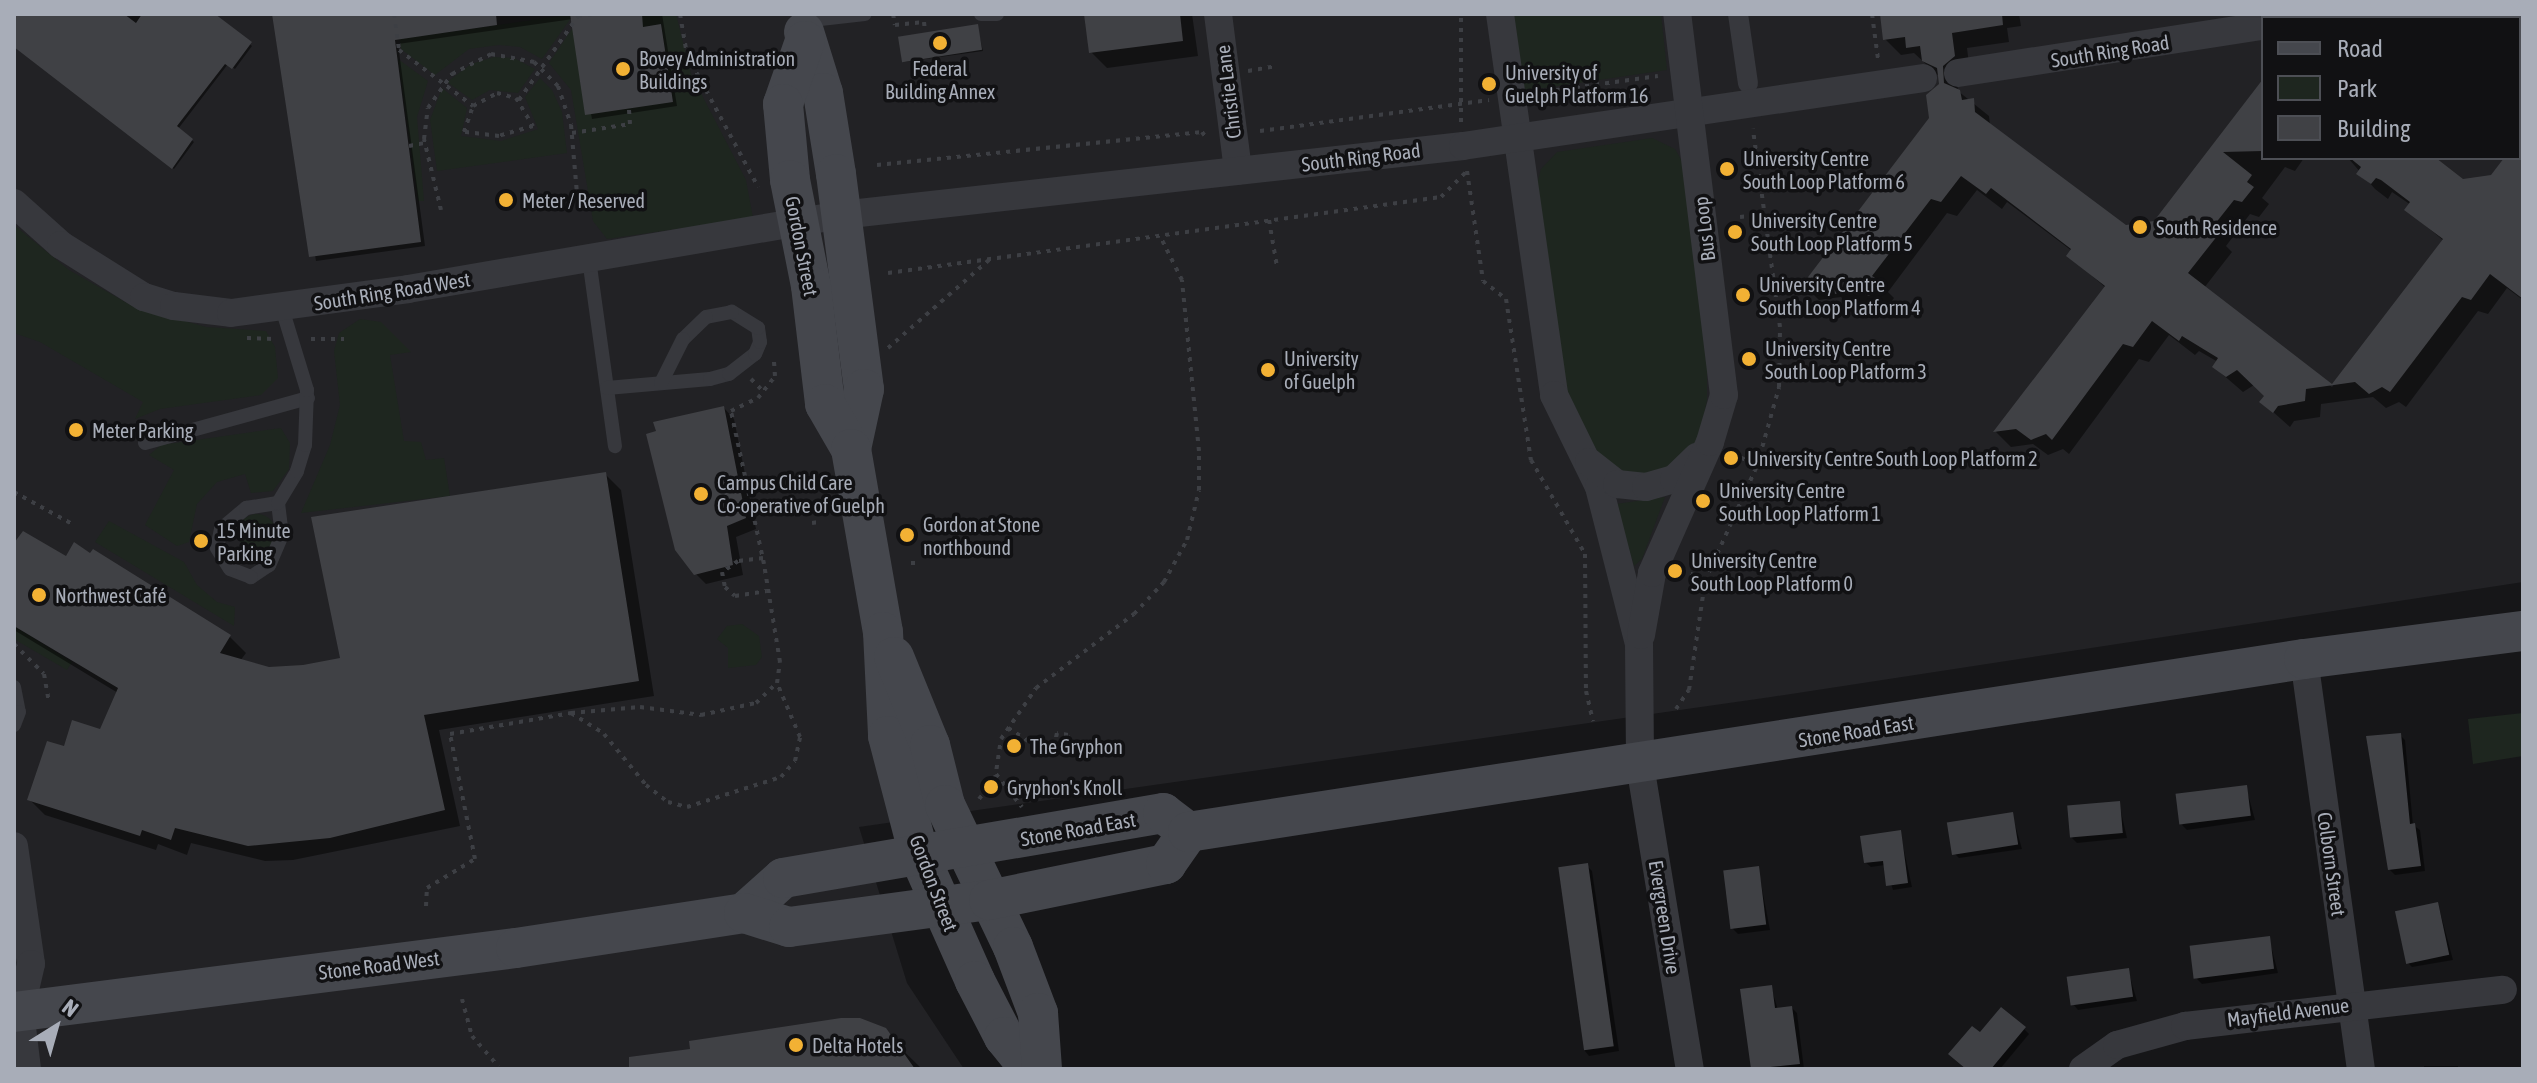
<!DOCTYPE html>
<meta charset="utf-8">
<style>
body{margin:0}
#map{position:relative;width:2537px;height:1083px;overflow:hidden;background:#161618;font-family:"Asap Condensed",sans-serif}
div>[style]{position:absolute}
.built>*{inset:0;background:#222225}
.green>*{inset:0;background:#1e261f}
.round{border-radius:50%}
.shadow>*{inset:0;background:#0007;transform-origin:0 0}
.building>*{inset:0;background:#404145;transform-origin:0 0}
.path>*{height:4px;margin-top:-2px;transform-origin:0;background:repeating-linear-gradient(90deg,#3d3f44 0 4px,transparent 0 10px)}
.service>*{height:14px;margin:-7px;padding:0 7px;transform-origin:7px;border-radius:7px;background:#37383d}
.pedestrian>*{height:20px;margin:-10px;padding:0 10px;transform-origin:10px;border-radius:10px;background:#37383d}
.minor>*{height:28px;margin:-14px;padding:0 14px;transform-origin:14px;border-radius:14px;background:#37383d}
.secondary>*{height:40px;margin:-20px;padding:0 20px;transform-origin:20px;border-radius:20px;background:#45474d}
.dots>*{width:22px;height:22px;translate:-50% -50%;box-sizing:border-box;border:4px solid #111113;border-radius:50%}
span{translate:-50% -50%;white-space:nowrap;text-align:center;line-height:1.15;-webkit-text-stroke:7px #111113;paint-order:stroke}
.street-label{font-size:20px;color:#a8adb8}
.poi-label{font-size:20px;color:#a8adb8}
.left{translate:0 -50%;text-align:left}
.frame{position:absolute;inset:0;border:16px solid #a8adb8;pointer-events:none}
.legend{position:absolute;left:2261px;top:16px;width:260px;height:144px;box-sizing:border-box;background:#111113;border:2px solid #4d4f55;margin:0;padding:10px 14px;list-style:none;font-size:24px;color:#a8adb8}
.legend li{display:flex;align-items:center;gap:16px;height:40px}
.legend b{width:40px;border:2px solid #4d4f55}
.north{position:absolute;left:16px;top:987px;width:80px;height:80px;-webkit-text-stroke:6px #111113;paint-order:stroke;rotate:37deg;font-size:22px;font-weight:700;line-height:32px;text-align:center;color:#a8adb8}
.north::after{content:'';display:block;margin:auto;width:28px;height:36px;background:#a8adb8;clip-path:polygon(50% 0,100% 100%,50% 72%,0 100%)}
</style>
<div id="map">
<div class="built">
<i style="clip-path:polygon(evenodd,14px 14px,2523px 14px,2523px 582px,1771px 697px,859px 827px,907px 983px,964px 1069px,14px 1069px,14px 14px,2263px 18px,2519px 18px,2519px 158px,2263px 158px,2263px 18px)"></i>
</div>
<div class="green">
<i style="clip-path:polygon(396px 14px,420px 36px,574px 14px,542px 59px,520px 47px,499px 45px,469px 49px,435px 75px,401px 49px)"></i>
<i style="clip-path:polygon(623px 14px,676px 14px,691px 74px,746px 180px,753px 218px,607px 239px,593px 221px,571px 90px,549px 63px,578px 20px,673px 101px,661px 24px,626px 30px)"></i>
<i style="clip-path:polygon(1513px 14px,1661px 14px,1667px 70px,1524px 91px)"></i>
<i style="clip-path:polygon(494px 57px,514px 58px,535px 69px,518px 93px,490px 90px,472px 100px,447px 82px,471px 64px)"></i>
<i style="clip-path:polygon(398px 59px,428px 81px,417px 117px,424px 201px,418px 201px)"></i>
<i style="clip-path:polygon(540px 78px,552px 90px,562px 112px,567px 153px,437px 171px,430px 120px,442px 88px,467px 108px,461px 136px,501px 141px,538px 129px,525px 97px)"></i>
<i style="clip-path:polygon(1652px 138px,1675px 149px,1682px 161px,1707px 351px,1707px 400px,1700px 437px,1684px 461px,1665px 475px,1625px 479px,1599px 462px,1568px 398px,1537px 184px,1541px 169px,1557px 152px)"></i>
<i style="clip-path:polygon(14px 225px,69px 270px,134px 307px,206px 327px,266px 331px,275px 347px,278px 378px,261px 395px,160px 409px,135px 419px,143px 402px,40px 342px,14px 333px)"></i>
<i style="clip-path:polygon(360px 319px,381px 322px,411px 352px,390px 355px,404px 441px,421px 442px,426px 460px,444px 458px,450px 496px,301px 513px,330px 445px,340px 405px,334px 351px,339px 333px)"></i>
<i style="clip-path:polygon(281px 428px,290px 443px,289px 469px,273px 491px,251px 493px,245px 474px,217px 482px,197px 504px,189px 542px,177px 546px,145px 525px,174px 470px,149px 455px,161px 445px)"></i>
<i style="clip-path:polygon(1665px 497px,1642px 559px,1634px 566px,1616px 504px)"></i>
<i class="round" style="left:238px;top:514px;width:38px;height:38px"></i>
<i style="clip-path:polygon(109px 521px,184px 562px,197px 585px,217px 602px,235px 607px,234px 626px,95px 542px)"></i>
<i style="clip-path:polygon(742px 624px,759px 636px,762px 657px,756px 665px,728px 668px,728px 648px,717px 639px,727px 626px)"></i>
<i style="clip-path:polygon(14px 626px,72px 662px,67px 670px,14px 639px)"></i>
<i style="clip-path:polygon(2523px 713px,2523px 756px,2473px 764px,2468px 719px)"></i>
</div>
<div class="shadow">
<i style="clip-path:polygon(14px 14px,211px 14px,252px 46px,235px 69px,228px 64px,178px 129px,194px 142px,174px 169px,14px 45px)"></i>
<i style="clip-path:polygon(275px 14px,662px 14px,677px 106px,592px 119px,573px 19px,398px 44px,425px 246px,316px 261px)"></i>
<i style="clip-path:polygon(1086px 14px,1192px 14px,1198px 56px,1107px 68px,1091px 52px)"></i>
<i style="clip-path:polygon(1882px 14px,2019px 14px,2021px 26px,2007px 28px,2009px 42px,1967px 48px,1970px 72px,1957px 82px,1958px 91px,1989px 116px,1990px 125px,2125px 227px,2155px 223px,2263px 82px,2263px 158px,2304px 158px,2295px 171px,2285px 167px,2262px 198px,2269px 204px,2259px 217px,2250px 214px,2226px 246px,2232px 252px,2204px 288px,2332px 387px,2444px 241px,2407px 210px,2411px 205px,2392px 192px,2388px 199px,2375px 189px,2348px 158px,2433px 158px,2463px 181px,2492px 177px,2507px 158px,2519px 158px,2523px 136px,2523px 300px,2507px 288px,2488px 314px,2478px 311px,2406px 407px,2399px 402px,2386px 408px,2373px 397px,2321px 404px,2320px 417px,2294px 421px,2290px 427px,2262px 402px,2266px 396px,2254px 385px,2243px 392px,2214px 367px,2218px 362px,2199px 351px,2195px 355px,2169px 335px,2149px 362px,2139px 359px,2069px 454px,2063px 449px,2048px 455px,2033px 444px,2011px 447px,1996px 432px,2106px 288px,2069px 256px,2072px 251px,2007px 202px,2002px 209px,1977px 190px,1957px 216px,1947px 213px,1888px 292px,1894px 298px,1885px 310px,1870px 302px,1852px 309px,1841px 297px,1819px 300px,1804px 285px,1932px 119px,1941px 78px,1914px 53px,1901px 55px,1885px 39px)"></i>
<i style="clip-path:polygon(2253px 14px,2305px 14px,2306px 18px,2272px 18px)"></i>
<i style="clip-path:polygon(977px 26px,983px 51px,904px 62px)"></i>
<i style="clip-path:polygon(724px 408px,734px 419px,756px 529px,736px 537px,743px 575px,706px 584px,695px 573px)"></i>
<i style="clip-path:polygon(605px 474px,621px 490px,654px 696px,439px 730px,460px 826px,293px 860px,265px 861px,191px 843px,187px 855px,158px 844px,156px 850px,45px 815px,30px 800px,65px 748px,101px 732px,118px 693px,14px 630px,14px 546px,66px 559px,230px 637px,246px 653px,240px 661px,269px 669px,303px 667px,342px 659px)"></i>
<i style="clip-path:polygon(2400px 735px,2405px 740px,2413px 825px,2420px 830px,2425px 871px,2395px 875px,2390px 870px)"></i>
<i style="clip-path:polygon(2246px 787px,2255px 820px,2187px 830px,2182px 825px)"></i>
<i style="clip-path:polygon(2119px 803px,2127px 838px,2077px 843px,2072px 838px)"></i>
<i style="clip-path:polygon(2012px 814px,2022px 849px,1959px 858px,1954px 853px)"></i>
<i style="clip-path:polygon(1900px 832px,1912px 887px,1893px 890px,1885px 865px,1871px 867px,1865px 862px)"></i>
<i style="clip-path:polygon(1587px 866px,1592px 871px,1619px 1051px,1589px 1056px,1584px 1050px)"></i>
<i style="clip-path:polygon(1758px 868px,1770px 930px,1738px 934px,1733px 929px)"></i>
<i style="clip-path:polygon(2438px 904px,2453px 960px,2412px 967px,2407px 962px)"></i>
<i style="clip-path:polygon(2269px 938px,2278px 973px,2202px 984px,2197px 979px)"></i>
<i style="clip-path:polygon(2128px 970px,2137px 1001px,2078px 1010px,2073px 1004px)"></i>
<i style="clip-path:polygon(1771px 987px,1778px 1010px,1792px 1008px,1797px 1013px,1804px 1069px,1753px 1069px,1743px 991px)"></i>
<i style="clip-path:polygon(877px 1025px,922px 1069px,667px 1069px)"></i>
<i style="clip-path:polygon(2024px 1029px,2029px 1034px,2000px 1069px,1968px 1069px,1980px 1035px)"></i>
<i style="left:2424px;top:1066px;width:34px;height:3px"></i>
</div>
<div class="building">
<i style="clip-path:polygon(14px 14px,124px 14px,136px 23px,142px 14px,215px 14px,252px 42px,232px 69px,225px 64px,177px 126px,193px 139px,172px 169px,14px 47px)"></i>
<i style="clip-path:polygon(272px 14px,496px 14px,497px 25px,395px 40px,421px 242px,309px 257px)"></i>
<i style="clip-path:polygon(570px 14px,642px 14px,643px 27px,661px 24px,673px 102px,585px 115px)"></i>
<i style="clip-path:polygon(1084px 14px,1180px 14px,1183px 41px,1089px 53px)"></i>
<i style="clip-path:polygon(1880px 14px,2002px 14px,2003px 25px,1952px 33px,1955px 56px,1943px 66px,1944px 83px,1960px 90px,1962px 100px,1974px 98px,1975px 112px,2126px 225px,2154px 221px,2263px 79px,2263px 151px,2223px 152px,2252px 175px,2247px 182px,2254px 187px,2242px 202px,2234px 200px,2211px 229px,2218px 235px,2188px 273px,2332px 384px,2443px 239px,2404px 210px,2410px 202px,2381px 180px,2376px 178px,2371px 184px,2356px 174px,2361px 167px,2350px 158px,2436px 158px,2463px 179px,2491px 175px,2504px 158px,2523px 158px,2523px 299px,2490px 274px,2471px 300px,2462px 297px,2390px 392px,2382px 387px,2369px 394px,2355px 382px,2306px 389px,2305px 401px,2278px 406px,2273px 413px,2259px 402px,2264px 396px,2237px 370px,2226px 377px,2212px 367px,2218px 358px,2182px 336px,2179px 341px,2152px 321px,2133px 347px,2123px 344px,2052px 440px,2046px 434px,2031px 440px,2016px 429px,1993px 432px,2105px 286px,2066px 256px,2071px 249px,2024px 213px,1991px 188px,1986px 194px,1961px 176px,1941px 202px,1931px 199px,1872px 276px,1880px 281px,1869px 296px,1853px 288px,1835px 294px,1833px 281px,1802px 285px,1929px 118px,1926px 95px,1939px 84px,1937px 68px,1922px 61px,1920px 46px,1906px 48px,1905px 37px,1883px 40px)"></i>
<i style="left:978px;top:24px;width:26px;height:81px;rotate:81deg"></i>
<i style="clip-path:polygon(724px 406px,746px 518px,727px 526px,733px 565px,694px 575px,675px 550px,646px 434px,656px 431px,653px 422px)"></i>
<i style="clip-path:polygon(606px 472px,639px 681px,424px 715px,445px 810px,330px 838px,248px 846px,175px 828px,171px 840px,142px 830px,140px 836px,27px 800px,47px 741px,64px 746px,72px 720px,100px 729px,118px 688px,14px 626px,14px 543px,23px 531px,66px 556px,74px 542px,90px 553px,93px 549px,231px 635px,220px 653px,269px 667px,303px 665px,340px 658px,311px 517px)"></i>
<i style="clip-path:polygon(2401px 733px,2410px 824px,2415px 823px,2421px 866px,2388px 870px,2366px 736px)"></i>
<i style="left:2247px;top:785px;width:31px;height:72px;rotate:83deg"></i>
<i style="left:2120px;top:801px;width:32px;height:53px;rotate:85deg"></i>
<i style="left:2013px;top:812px;width:33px;height:67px;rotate:81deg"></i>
<i style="clip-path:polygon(1901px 830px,1908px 883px,1886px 886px,1883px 861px,1864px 863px,1860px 836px)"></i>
<i style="left:1588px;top:863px;width:185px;height:30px;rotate:82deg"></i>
<i style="left:1759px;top:866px;width:59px;height:36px;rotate:83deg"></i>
<i style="left:2438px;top:902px;width:54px;height:44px;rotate:78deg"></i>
<i style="left:2270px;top:936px;width:33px;height:81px;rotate:83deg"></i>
<i style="left:2129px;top:968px;width:29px;height:63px;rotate:82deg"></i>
<i style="clip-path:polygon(1772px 985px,1775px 1008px,1792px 1006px,1800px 1064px,1751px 1069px,1740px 989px)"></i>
<i style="clip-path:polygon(2001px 1007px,2026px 1027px,1991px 1069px,1966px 1069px,1948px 1054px,1972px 1026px,1980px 1032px)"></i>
<i style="clip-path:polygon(841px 1018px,860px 1018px,886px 1028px,915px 1069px,629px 1069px,629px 1057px,690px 1049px,689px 1041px)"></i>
</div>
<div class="path">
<i style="left:394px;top:14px;width:36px;rotate:82deg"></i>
<i style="left:399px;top:50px;width:93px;rotate:37.1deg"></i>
<i style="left:473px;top:106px;width:27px;rotate:-28deg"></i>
<i style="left:497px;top:93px;width:20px;rotate:15deg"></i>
<i style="left:516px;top:98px;width:33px;rotate:59deg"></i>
<i style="left:533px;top:126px;width:35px;rotate:164deg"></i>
<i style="left:499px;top:136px;width:35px;rotate:-173deg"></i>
<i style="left:464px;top:132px;width:28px;rotate:-71deg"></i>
<i style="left:680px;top:14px;width:42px;rotate:80.3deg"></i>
<i style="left:687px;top:55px;width:150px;rotate:61.7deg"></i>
<i style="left:893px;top:14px;width:11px;rotate:80deg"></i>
<i style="left:895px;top:25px;width:29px;rotate:-6deg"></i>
<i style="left:924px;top:22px;width:9px;rotate:84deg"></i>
<i style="left:1872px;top:14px;width:45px;rotate:82.4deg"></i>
<i style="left:1248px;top:71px;width:29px;rotate:-10deg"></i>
<i style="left:1536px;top:93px;width:123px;rotate:-7.9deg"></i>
<i style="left:519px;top:100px;width:103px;rotate:-54.9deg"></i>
<i style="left:578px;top:16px;width:22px;rotate:-5deg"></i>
<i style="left:1461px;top:122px;width:108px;rotate:-90deg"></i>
<i style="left:1260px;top:131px;width:231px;rotate:-7.7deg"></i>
<i style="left:572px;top:133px;width:59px;rotate:-8.8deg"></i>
<i style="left:630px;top:124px;width:16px;rotate:-94deg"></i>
<i style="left:409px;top:146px;width:15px;rotate:-11deg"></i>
<i style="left:877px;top:165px;width:327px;rotate:-5.8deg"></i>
<i style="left:1202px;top:132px;width:9px;rotate:54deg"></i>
<i style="left:441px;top:210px;width:73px;rotate:-103.5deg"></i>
<i style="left:424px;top:139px;width:31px;rotate:-83deg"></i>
<i style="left:428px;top:108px;width:42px;rotate:-54.8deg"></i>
<i style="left:452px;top:74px;width:44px;rotate:-27.1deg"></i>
<i style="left:491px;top:54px;width:44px;rotate:10.5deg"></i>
<i style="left:534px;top:62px;width:34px;rotate:45deg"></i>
<i style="left:558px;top:86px;width:41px;rotate:71.6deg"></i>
<i style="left:571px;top:125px;width:68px;rotate:85deg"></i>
<i style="left:1740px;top:217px;width:9px;rotate:-6deg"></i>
<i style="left:1269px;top:220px;width:48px;rotate:80.3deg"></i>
<i style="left:888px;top:273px;width:558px;rotate:-7.83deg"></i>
<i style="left:1441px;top:197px;width:37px;rotate:-45deg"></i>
<i style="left:1467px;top:171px;width:111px;rotate:81.7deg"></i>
<i style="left:1483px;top:281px;width:29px;rotate:38deg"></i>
<i style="left:1506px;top:299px;width:163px;rotate:81.2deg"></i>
<i style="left:1531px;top:460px;width:108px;rotate:60.1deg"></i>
<i style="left:1585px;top:554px;width:137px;rotate:89.6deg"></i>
<i style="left:1586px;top:691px;width:31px;rotate:77deg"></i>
<i style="left:247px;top:338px;width:27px;rotate:2deg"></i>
<i style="left:311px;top:339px;width:33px"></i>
<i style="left:888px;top:348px;width:137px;rotate:-41.1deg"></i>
<i style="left:751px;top:379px;width:17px;rotate:45deg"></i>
<i style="left:1732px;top:453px;width:28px;rotate:27deg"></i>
<i style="left:14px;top:492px;width:68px;rotate:28.8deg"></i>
<i style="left:812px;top:523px;width:7px;rotate:-8deg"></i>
<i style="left:907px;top:535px;width:5px;rotate:-11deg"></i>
<i style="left:763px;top:558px;width:25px;rotate:173deg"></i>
<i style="left:738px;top:561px;width:19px;rotate:145deg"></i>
<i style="left:722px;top:572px;width:15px;rotate:79deg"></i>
<i style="left:725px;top:587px;width:13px;rotate:42deg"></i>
<i style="left:735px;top:596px;width:32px;rotate:-9deg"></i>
<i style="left:911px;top:563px;width:5px"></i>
<i style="left:1682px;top:569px;width:26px;rotate:28deg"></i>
<i style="left:14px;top:644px;width:42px;rotate:45deg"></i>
<i style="left:44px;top:674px;width:28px;rotate:80deg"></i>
<i style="left:1676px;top:709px;width:23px;rotate:-56deg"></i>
<i style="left:1689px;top:690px;width:110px;rotate:-81.6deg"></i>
<i style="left:1705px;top:581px;width:126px;rotate:-65.7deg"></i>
<i style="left:1757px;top:466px;width:82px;rotate:-74.4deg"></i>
<i style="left:1779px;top:387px;width:60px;rotate:-89deg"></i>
<i style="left:1780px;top:327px;width:200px;rotate:-97.8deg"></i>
<i style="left:571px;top:713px;width:69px;rotate:-5deg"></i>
<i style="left:640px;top:707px;width:62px;rotate:7.5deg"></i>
<i style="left:701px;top:715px;width:56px;rotate:-12.3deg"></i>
<i style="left:756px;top:703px;width:29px;rotate:-44deg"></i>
<i style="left:1008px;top:728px;width:40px;rotate:32.9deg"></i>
<i style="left:1042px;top:750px;width:23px;rotate:-15deg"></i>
<i style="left:1064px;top:744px;width:10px;rotate:-66deg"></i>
<i style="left:1068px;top:735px;width:11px;rotate:-170deg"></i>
<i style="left:1057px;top:733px;width:13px;rotate:103deg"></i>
<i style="left:996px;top:774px;width:42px;rotate:51.8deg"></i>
<i style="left:979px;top:799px;width:26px;rotate:-51deg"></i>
<i style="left:995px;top:779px;width:40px;rotate:-81.5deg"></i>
<i style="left:1001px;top:739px;width:62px;rotate:-55.5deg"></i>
<i style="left:1036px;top:688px;width:123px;rotate:-37.1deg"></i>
<i style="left:1134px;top:614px;width:44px;rotate:-46.8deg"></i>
<i style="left:1164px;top:582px;width:48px;rotate:-61.3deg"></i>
<i style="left:1187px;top:540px;width:51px;rotate:-76.5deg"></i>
<i style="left:1199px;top:490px;width:39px;rotate:-90deg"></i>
<i style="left:1199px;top:451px;width:172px;rotate:-95.7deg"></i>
<i style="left:1182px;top:280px;width:49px;rotate:-116.6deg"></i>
<i style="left:426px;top:906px;width:18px;rotate:-87deg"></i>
<i style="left:427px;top:888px;width:56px;rotate:-31.1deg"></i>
<i style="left:475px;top:859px;width:127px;rotate:-101.3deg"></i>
<i style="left:450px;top:734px;width:123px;rotate:-9.8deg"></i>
<i style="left:571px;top:713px;width:39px;rotate:32deg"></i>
<i style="left:604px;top:734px;width:66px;rotate:50.5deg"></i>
<i style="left:646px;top:785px;width:28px;rotate:38deg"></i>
<i style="left:668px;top:802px;width:20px;rotate:15deg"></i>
<i style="left:687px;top:807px;width:99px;rotate:-17.7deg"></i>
<i style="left:781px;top:777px;width:21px;rotate:-49deg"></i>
<i style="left:795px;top:761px;width:25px;rotate:-78deg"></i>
<i style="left:800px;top:737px;width:59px;rotate:-113.1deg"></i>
<i style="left:777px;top:683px;width:21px;rotate:-82deg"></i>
<i style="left:780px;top:662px;width:99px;rotate:-99.3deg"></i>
<i style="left:764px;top:564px;width:157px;rotate:-102.2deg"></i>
<i style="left:731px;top:411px;width:30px;rotate:-26deg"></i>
<i style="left:758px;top:398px;width:28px;rotate:-52deg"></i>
<i style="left:775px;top:376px;width:16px;rotate:-94deg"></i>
<i style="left:462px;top:999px;width:38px;rotate:75deg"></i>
<i style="left:472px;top:1036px;width:40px;rotate:49deg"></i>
</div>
<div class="service">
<i style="left:981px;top:14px;width:16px"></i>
<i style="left:803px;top:21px;width:62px;rotate:-6.4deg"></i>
<i style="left:589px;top:259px;width:189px;rotate:82.1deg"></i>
<i style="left:607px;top:388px;width:103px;rotate:-5deg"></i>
<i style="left:710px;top:379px;width:20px;rotate:-15deg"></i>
<i style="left:729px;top:374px;width:33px;rotate:-38deg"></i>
<i style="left:755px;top:354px;width:13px;rotate:-67deg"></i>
<i style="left:760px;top:342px;width:14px;rotate:-98deg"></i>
<i style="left:758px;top:328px;width:31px;rotate:-148deg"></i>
<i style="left:732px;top:312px;width:26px;rotate:169deg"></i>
<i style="left:706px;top:317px;width:32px;rotate:136deg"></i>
<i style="left:683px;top:339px;width:49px;rotate:116.6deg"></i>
<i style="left:145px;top:443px;width:169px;rotate:-15.4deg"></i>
<i style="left:278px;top:503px;width:32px;rotate:83deg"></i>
<i style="left:282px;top:535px;width:33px;rotate:113deg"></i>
<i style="left:269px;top:565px;width:22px;rotate:146deg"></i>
<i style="left:251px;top:577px;width:22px;rotate:-159deg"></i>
<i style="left:230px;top:569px;width:25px;rotate:-122deg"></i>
<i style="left:217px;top:548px;width:19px;rotate:-78deg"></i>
<i style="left:221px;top:529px;width:33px;rotate:-40deg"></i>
<i style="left:246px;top:508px;width:32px;rotate:-9deg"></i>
<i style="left:278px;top:503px;width:37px;rotate:-59deg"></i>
<i style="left:297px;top:471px;width:27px;rotate:-73deg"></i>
<i style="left:305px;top:445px;width:55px;rotate:-87.9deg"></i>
<i style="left:307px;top:390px;width:86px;rotate:-107deg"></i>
<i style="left:14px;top:687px;width:25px;rotate:79deg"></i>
<i style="left:19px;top:712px;width:14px;rotate:111deg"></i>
</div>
<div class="pedestrian">
<i style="left:1738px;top:14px;width:70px;rotate:81.8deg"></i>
</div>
<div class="minor">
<i style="left:1218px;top:14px;width:158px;rotate:82.7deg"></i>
<i style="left:1500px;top:14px;width:385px;rotate:81.9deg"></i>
<i style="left:1554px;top:395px;width:102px;rotate:63.9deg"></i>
<i style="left:1599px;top:487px;width:162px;rotate:75.7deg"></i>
<i style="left:1639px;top:644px;width:121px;rotate:89.5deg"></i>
<i style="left:1640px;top:765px;width:308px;rotate:80.7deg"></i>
<i style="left:2325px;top:18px;width:31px;rotate:-7deg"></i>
<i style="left:1958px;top:73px;width:307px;rotate:-8.8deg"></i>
<i style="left:14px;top:203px;width:63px;rotate:41.8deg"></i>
<i style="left:61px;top:245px;width:98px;rotate:32.1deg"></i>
<i style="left:144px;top:297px;width:31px;rotate:17deg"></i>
<i style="left:174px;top:306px;width:57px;rotate:7deg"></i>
<i style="left:231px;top:313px;width:179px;rotate:-7.7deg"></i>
<i style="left:408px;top:289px;width:439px;rotate:-9.7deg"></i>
<i style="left:841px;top:215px;width:626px;rotate:-6.33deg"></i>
<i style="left:1463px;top:146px;width:465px;rotate:-8.4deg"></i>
<i style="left:1589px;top:462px;width:36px;rotate:38deg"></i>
<i style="left:1617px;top:484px;width:29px;rotate:6deg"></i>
<i style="left:1646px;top:487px;width:29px;rotate:-16deg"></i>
<i style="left:1674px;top:479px;width:32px;rotate:-44deg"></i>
<i style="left:1641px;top:635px;width:63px;rotate:-79.9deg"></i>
<i style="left:1652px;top:573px;width:143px;rotate:-66.1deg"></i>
<i style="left:1710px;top:442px;width:49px;rotate:-73.4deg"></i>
<i style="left:1724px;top:395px;width:384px;rotate:-97deg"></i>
<i style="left:2304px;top:659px;width:414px;rotate:82.1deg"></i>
<i style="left:14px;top:846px;width:119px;rotate:81.8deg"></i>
<i style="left:31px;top:964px;width:48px;rotate:103.2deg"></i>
<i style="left:20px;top:1011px;width:58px;rotate:83.1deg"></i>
<i style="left:2083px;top:1069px;width:42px;rotate:-35.2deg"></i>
<i style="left:2117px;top:1045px;width:71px;rotate:-15.6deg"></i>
<i style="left:2185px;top:1026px;width:320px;rotate:-6.5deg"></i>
</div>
<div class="secondary">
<i style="left:804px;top:32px;width:64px;rotate:72.7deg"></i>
<i style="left:823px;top:93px;width:82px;rotate:80.9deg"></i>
<i style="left:836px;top:174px;width:217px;rotate:82.6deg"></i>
<i style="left:864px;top:389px;width:61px;rotate:102.2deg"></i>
<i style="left:805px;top:41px;width:67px;rotate:109.2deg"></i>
<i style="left:783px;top:104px;width:76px;rotate:84.7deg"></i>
<i style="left:790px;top:180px;width:108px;rotate:78.8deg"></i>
<i style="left:811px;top:286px;width:119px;rotate:83.2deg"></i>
<i style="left:825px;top:404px;width:52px;rotate:60deg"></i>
<i style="left:851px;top:449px;width:186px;rotate:80.1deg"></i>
<i style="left:883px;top:632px;width:104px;rotate:87.2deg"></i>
<i style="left:888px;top:736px;width:123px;rotate:75.4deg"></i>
<i style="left:919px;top:855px;width:138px;rotate:66deg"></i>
<i style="left:975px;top:981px;width:63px;rotate:62.6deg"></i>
<i style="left:1004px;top:1037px;width:41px;rotate:50.9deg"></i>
<i style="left:894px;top:657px;width:95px;rotate:67.8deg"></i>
<i style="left:930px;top:745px;width:62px;rotate:76deg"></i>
<i style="left:945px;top:805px;width:157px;rotate:64.4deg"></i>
<i style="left:1013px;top:947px;width:71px;rotate:69.3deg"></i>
<i style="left:1038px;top:1013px;width:56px;rotate:85.9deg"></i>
<i style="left:744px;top:913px;width:52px;rotate:-41.9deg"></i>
<i style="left:783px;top:878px;width:386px;rotate:-9.7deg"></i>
<i style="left:1163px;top:813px;width:31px;rotate:37deg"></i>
<i style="left:14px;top:1012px;width:506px;rotate:-7.27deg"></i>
<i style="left:516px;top:948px;width:231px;rotate:-8.7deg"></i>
<i style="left:744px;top:913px;width:47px;rotate:17.3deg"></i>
<i style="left:789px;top:927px;width:202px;rotate:-7.7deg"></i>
<i style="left:989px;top:900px;width:181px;rotate:-11.5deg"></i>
<i style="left:1166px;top:864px;width:39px;rotate:-55deg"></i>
<i style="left:1188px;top:832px;width:1129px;rotate:-8.81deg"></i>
<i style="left:2304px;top:659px;width:221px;rotate:-7.3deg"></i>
</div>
<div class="dots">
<i style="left:940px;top:43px;background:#f2b134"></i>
<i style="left:623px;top:69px;background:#f2b134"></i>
<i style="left:1489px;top:84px;background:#f2b134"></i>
<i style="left:1727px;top:169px;background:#f2b134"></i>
<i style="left:506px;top:200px;background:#f2b134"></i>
<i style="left:2140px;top:227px;background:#f2b134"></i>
<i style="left:1735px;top:232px;background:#f2b134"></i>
<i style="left:1743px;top:295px;background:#f2b134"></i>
<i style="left:1749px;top:359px;background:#f2b134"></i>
<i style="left:1268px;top:370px;background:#f2b134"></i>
<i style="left:76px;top:430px;background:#f2b134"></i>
<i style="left:1731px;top:458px;background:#f2b134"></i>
<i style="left:701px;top:494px;background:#f2b134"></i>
<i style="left:1703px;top:501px;background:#f2b134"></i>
<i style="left:907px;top:535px;background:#f2b134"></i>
<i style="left:201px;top:541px;background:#f2b134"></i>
<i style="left:1675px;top:571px;background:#f2b134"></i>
<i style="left:39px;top:595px;background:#f2b134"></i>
<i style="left:1014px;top:746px;background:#f2b134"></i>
<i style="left:991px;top:787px;background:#f2b134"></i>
<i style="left:796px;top:1045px;background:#f2b134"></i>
</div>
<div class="street-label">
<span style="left:2110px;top:51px;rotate:-9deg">South Ring Road</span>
<span style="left:1228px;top:92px;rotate:-97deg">Christie Lane</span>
<span style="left:1361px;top:157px;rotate:-7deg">South Ring Road</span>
<span style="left:1704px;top:229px;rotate:-97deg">Bus Loop</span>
<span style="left:802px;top:246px;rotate:79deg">Gordon Street</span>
<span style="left:392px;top:291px;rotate:-9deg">South Ring Road West</span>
<span style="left:1856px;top:731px;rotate:-9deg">Stone Road East</span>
<span style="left:1078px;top:829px;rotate:-10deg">Stone Road East</span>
<span style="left:2332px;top:864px;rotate:82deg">Colborn Street</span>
<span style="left:934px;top:883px;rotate:69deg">Gordon Street</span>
<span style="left:1665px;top:917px;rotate:81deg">Evergreen Drive</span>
<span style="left:379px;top:965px;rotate:-7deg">Stone Road West</span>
<span style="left:2288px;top:1012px;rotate:-7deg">Mayfield Avenue</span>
</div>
<div class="poi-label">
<span class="left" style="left:639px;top:70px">Bovey Administration<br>Buildings</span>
<span style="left:940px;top:80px">Federal<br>Building Annex</span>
<span class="left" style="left:1505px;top:84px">University of<br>Guelph Platform 16</span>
<span class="left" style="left:1743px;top:170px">University Centre<br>South Loop Platform 6</span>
<span class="left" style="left:522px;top:200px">Meter / Reserved</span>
<span class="left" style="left:1751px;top:232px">University Centre<br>South Loop Platform 5</span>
<span class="left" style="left:2156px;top:227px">South Residence</span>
<span class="left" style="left:1759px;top:296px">University Centre<br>South Loop Platform 4</span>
<span class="left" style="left:1765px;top:360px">University Centre<br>South Loop Platform 3</span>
<span class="left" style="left:1284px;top:370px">University<br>of Guelph</span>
<span class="left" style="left:92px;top:430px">Meter Parking</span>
<span class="left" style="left:1747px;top:458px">University Centre South Loop Platform 2</span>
<span class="left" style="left:717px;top:494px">Campus Child Care<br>Co-operative of Guelph</span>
<span class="left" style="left:1719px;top:502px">University Centre<br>South Loop Platform 1</span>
<span class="left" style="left:923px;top:536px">Gordon at Stone<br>northbound</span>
<span class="left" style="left:217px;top:542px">15 Minute<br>Parking</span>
<span class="left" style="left:1691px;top:572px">University Centre<br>South Loop Platform 0</span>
<span class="left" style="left:55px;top:595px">Northwest Café</span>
<span class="left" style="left:1030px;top:746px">The Gryphon</span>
<span class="left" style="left:1007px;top:787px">Gryphon's Knoll</span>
<span class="left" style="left:812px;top:1045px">Delta Hotels</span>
</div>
<div class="frame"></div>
<ul class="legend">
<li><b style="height:10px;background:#45474d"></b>Road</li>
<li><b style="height:22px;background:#1e261f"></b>Park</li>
<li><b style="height:22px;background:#404145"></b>Building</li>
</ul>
<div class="north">N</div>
</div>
